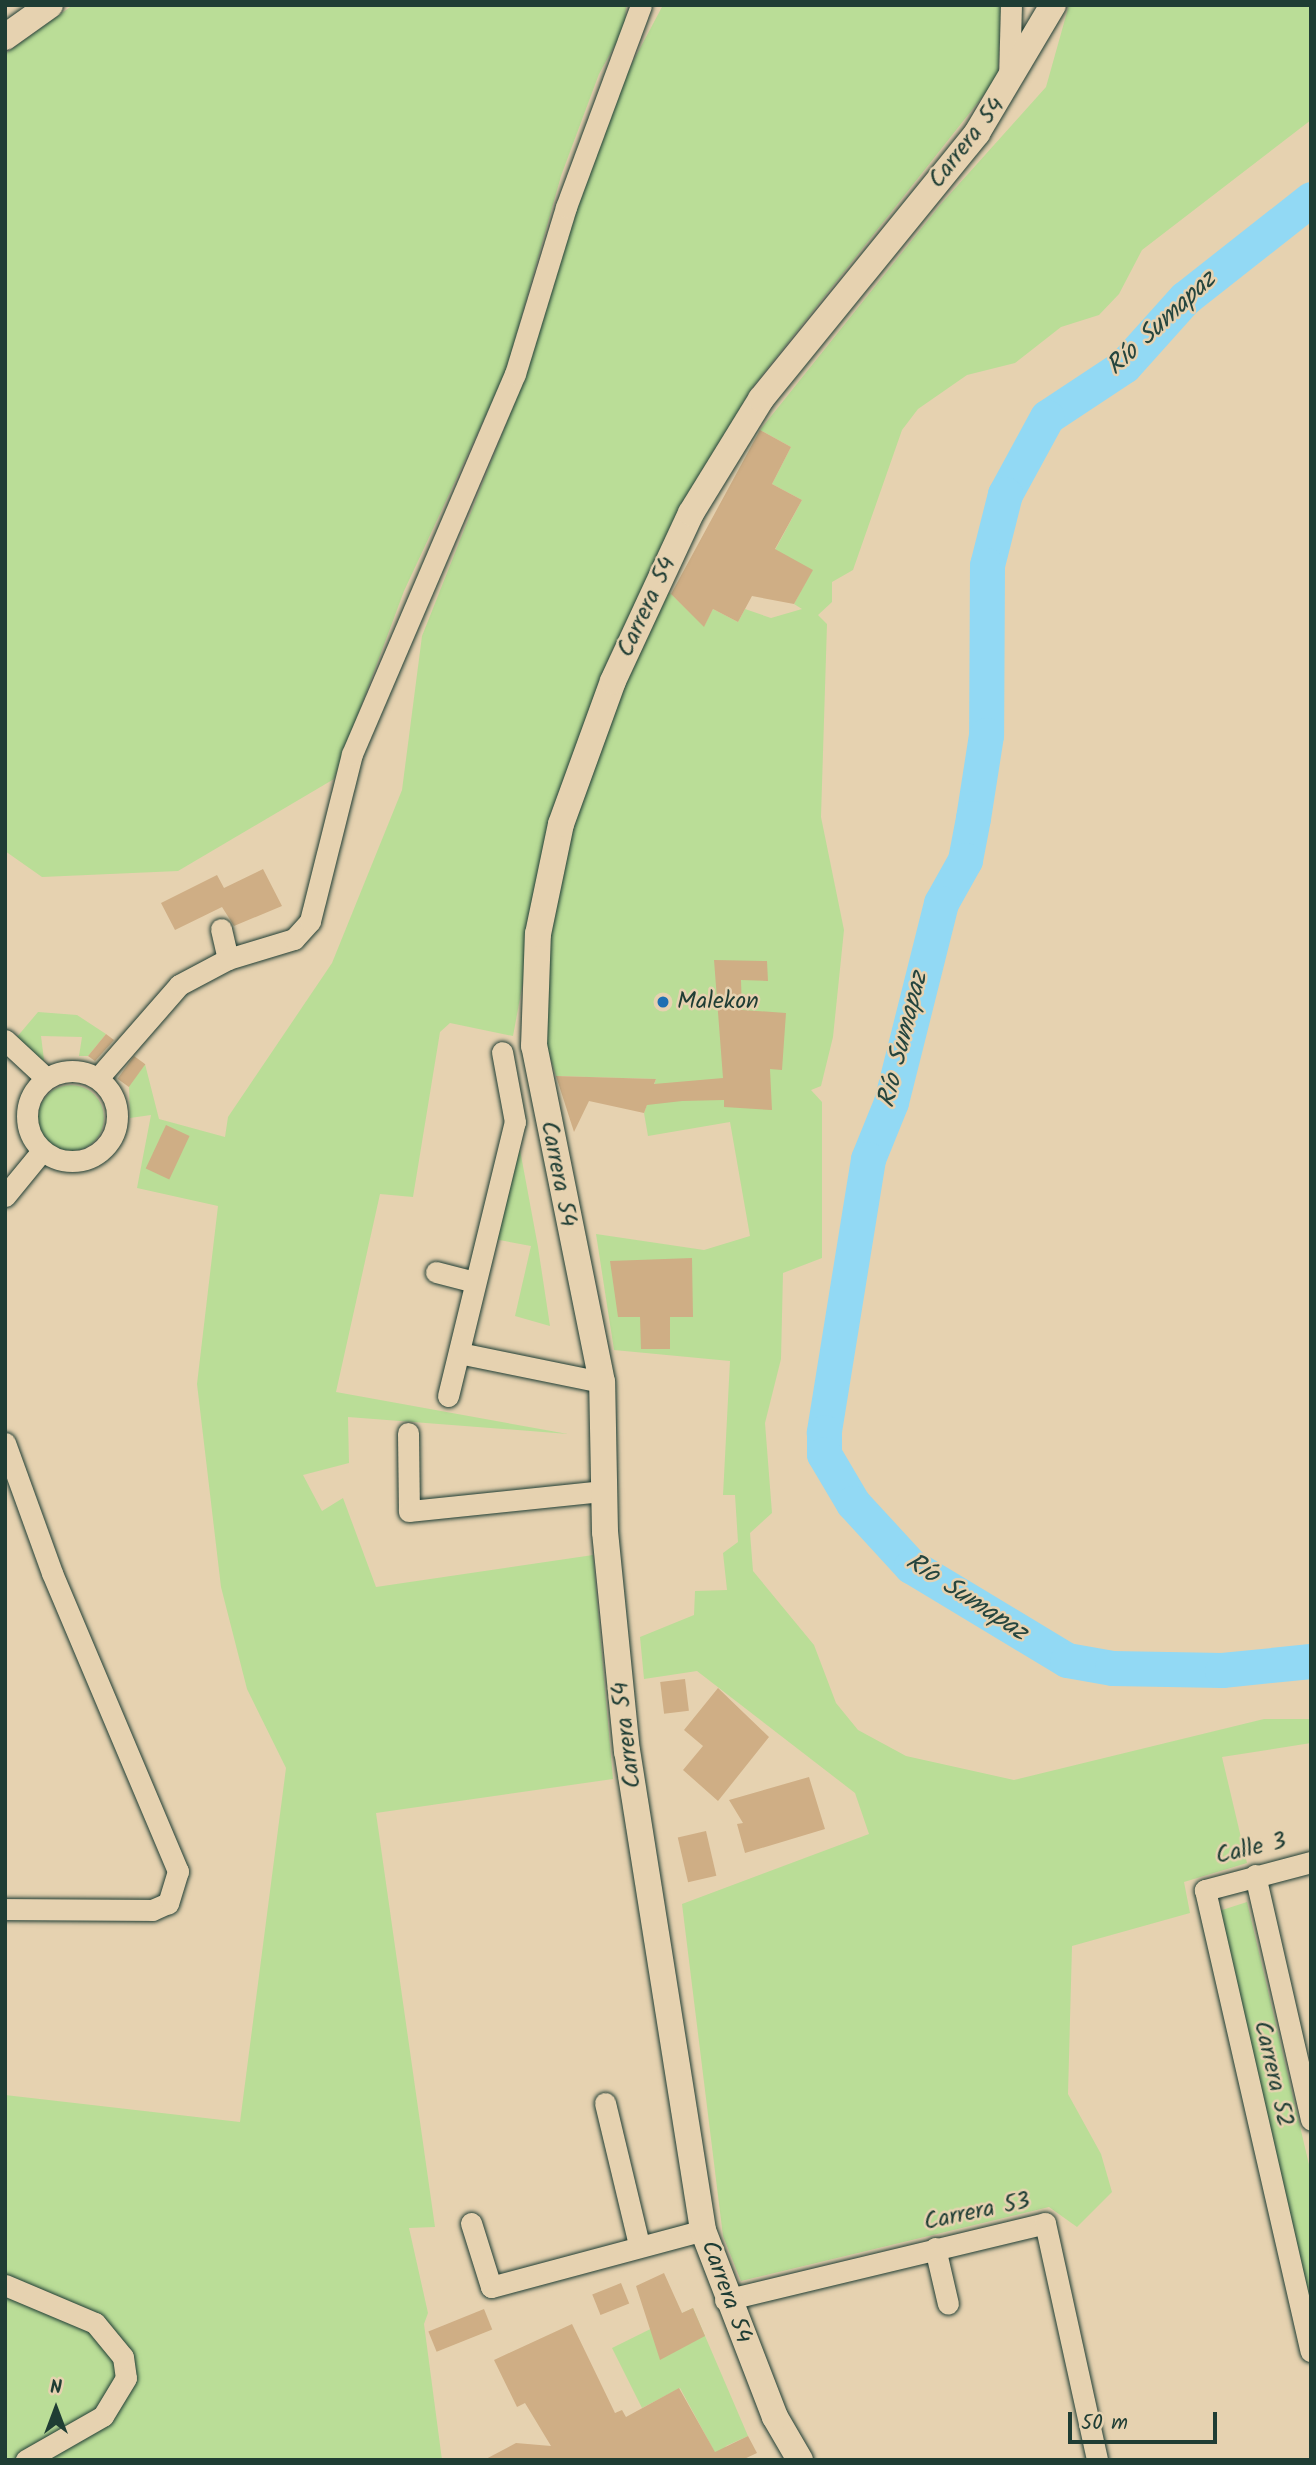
<!DOCTYPE html>
<meta charset="utf-8">
<style>
body{margin:0}
#map{position:relative;width:1316px;height:2465px;overflow:hidden;background:#e6d2b0;font-family:Kalam,sans-serif}
div>[style]{position:absolute}
.green>*{inset:0;background:#badd97}
.round{border-radius:50%}
.river>*{height:35px;margin:-17.5px;padding:0 17.5px;transform-origin:17.5px;border-radius:17.5px;background:#92d9f4}
.building>*{inset:0;background:#cfae85;transform-origin:0 0}
.roads{filter:drop-shadow(0 0 2px #1f3d34) drop-shadow(0 0 2px #1f3d34)}
.minor>*{height:21px;margin:-10.5px;padding:0 10.5px;transform-origin:10.5px;border-radius:10.5px;background:#e6d2b0}
.minor>.ring{margin:-10.5px;padding:0;box-sizing:content-box;background:none;border:21px solid #e6d2b0;border-radius:50%}
.major>*{height:26px;margin:-13px;padding:0 13px;transform-origin:13px;border-radius:13px;background:#e6d2b0}
.dots>*{width:19px;height:19px;translate:-50% -50%;box-sizing:border-box;border:4px solid #e6d2b0;border-radius:50%}
span{translate:-50% -50%;white-space:nowrap;text-align:center;line-height:1.15;-webkit-text-stroke:5px #e6d2b0;paint-order:stroke}
.street-label{font-size:24px;color:#1f3d34}
.poi-label{font-size:24px;color:#1f3d34}
.left{translate:0 -50%;text-align:left}
.water-label{font-size:26px;color:#25453e;font-style:italic}
.frame{position:absolute;inset:0;border:7px solid #1f3d34;pointer-events:none}
.north{position:absolute;left:21px;top:2374px;width:70px;height:70px;-webkit-text-stroke:5px #e6d2b0;paint-order:stroke;rotate:0deg;font-size:19px;font-weight:700;line-height:28px;text-align:center;color:#1f3d34}
.north::after{content:'';display:block;margin:auto;width:24px;height:32px;background:#1f3d34;clip-path:polygon(50% 0,100% 100%,50% 72%,0 100%)}
.scale{position:absolute;left:1068px;top:2412px;width:149px;height:32px;box-sizing:border-box;border:4px solid #1f3d34;border-top:0;padding-left:9px;font-size:21px;line-height:24px;white-space:nowrap;color:#1f3d34;-webkit-text-stroke:5px #e6d2b0;paint-order:stroke}
</style>
<div id="map">
<div class="green">
<i style="clip-path:polygon(73px 5px,626px 5px,625px 27px,599px 74px,561px 176px,506px 372px,404px 591px,334px 779px,178px 871px,42px 877px,5px 851px,5px 54px)"></i>
<i style="clip-path:polygon(663px 5px,1001px 5px,998px 77px,752px 388px,685px 500px,607px 662px,554px 816px,513px 1036px,450px 1023px,440px 1032px,413px 1197px,380px 1194px,336px 1392px,568px 1434px,348px 1417px,349px 1463px,303px 1475px,322px 1511px,343px 1498px,376px 1587px,593px 1555px,613px 1779px,376px 1813px,435px 2227px,409px 2228px,428px 2313px,424px 2324px,442px 2460px,5px 2460px,5px 2095px,240px 2122px,286px 1768px,247px 1689px,221px 1587px,197px 1384px,218px 1206px,137px 1188px,151px 1115px,130px 1118px,129px 1085px,145px 1064px,159px 1119px,225px 1137px,228px 1117px,332px 963px,402px 790px,422px 636px,526px 374px,568px 213px,611px 103px)"></i>
<i style="clip-path:polygon(1069px 5px,1311px 5px,1311px 120px,1142px 250px,1119px 294px,1099px 315px,1061px 327px,1015px 363px,967px 375px,918px 409px,902px 430px,853px 570px,832px 582px,832px 602px,818px 615px,827px 624px,821px 817px,844px 930px,833px 1037px,821px 1086px,811px 1090px,822px 1102px,822px 1258px,783px 1273px,781px 1359px,765px 1423px,772px 1513px,750px 1533px,753px 1571px,814px 1645px,836px 1703px,858px 1730px,906px 1756px,1014px 1780px,1264px 1719px,1311px 1719px,1311px 1743px,1222px 1757px,1247px 1863px,1184px 1882px,1190px 1913px,1072px 1946px,1068px 2094px,1101px 2154px,1112px 2192px,1077px 2227px,1049px 2207px,741px 2281px,723px 2236px,682px 1904px,869px 1834px,855px 1793px,697px 1671px,644px 1679px,640px 1637px,694px 1615px,695px 1591px,727px 1590px,723px 1553px,738px 1542px,735px 1495px,723px 1495px,730px 1361px,614px 1350px,596px 1234px,704px 1250px,750px 1236px,730px 1122px,648px 1136px,644px 1113px,656px 1079px,556px 1076px,541px 1028px,543px 939px,559px 866px,619px 680px,669px 592px,704px 626px,713px 609px,738px 622px,745px 609px,771px 618px,802px 609px,794px 604px,812px 570px,769px 561px,802px 500px,772px 484px,791px 447px,760px 430px,941px 204px,1046px 87px)"></i>
<i style="clip-path:polygon(38px 1012px,77px 1015px,106px 1034px,88px 1056px,79px 1056px,82px 1037px,41px 1036px,44px 1060px,32px 1063px,11px 1044px)"></i>
<i class="round" style="left:38px;top:1085px;width:66px;height:66px"></i>
<i style="clip-path:polygon(518px 1139px,538px 1247px,550px 1326px,515px 1316px,531px 1246px,494px 1239px)"></i>
<i style="clip-path:polygon(1247px 1902px,1311px 2173px,1311px 2307px,1219px 1911px)"></i>
<i style="clip-path:polygon(693px 2308px,748px 2436px,726px 2446px,719px 2460px,680px 2388px,642px 2408px,612px 2348px)"></i>
</div>
<div class="river">
<i style="left:1311px;top:199px;width:160px;rotate:141.8deg"></i>
<i style="left:1185px;top:298px;width:91px;rotate:131.9deg"></i>
<i style="left:1124px;top:366px;width:92px;rotate:146.5deg"></i>
<i style="left:1047px;top:417px;width:88px;rotate:118.6deg"></i>
<i style="left:1005px;top:494px;width:73px;rotate:104.2deg"></i>
<i style="left:987px;top:565px;width:170px;rotate:90.3deg"></i>
<i style="left:986px;top:735px;width:84px;rotate:98.9deg"></i>
<i style="left:973px;top:818px;width:43px;rotate:100.8deg"></i>
<i style="left:965px;top:860px;width:49px;rotate:119.2deg"></i>
<i style="left:941px;top:903px;width:205px;rotate:104.1deg"></i>
<i style="left:891px;top:1102px;width:61px;rotate:112deg"></i>
<i style="left:868px;top:1159px;width:277px;rotate:99.2deg"></i>
<i style="left:824px;top:1432px;width:22px;rotate:90deg"></i>
<i style="left:824px;top:1454px;width:57px;rotate:59.4deg"></i>
<i style="left:853px;top:1503px;width:86px;rotate:47.4deg"></i>
<i style="left:911px;top:1566px;width:182px;rotate:31.1deg"></i>
<i style="left:1067px;top:1660px;width:46px;rotate:10.1deg"></i>
<i style="left:1112px;top:1668px;width:110px;rotate:1deg"></i>
<i style="left:1222px;top:1670px;width:89px;rotate:-5.8deg"></i>
</div>
<div class="building">
<i style="clip-path:polygon(760px 430px,791px 447px,772px 484px,802px 500px,775px 549px,813px 570px,794px 604px,752px 596px,738px 622px,713px 609px,704px 627px,671px 594px)"></i>
<i style="clip-path:polygon(263px 869px,282px 906px,234px 926px,222px 907px,175px 930px,161px 903px,217px 875px,224px 888px)"></i>
<i style="clip-path:polygon(714px 960px,767px 961px,768px 981px,741px 980px,742px 1010px,786px 1013px,782px 1070px,770px 1069px,772px 1110px,724px 1107px,724px 1100px,682px 1101px,647px 1105px,644px 1113px,589px 1101px,574px 1132px,556px 1076px,656px 1079px,654px 1084px,723px 1078px)"></i>
<i style="clip-path:polygon(106px 1034px,114px 1040px,95px 1061px,88px 1056px)"></i>
<i style="left:134px;top:1056px;width:14px;height:28px;rotate:36deg"></i>
<i style="left:166px;top:1125px;width:26px;height:48px;rotate:25deg"></i>
<i style="clip-path:polygon(692px 1258px,693px 1317px,670px 1317px,670px 1349px,641px 1349px,640px 1317px,618px 1317px,610px 1261px)"></i>
<i style="left:685px;top:1679px;width:32px;height:25px;rotate:83deg"></i>
<i style="clip-path:polygon(718px 1688px,769px 1737px,718px 1801px,683px 1770px,703px 1746px,684px 1730px)"></i>
<i style="clip-path:polygon(809px 1777px,825px 1829px,745px 1853px,737px 1824px,743px 1823px,729px 1800px)"></i>
<i style="left:706px;top:1831px;width:46px;height:29px;rotate:77deg"></i>
<i style="clip-path:polygon(664px 2273px,682px 2313px,693px 2308px,705px 2336px,660px 2360px,636px 2286px)"></i>
<i style="left:621px;top:2283px;width:22px;height:31px;rotate:68deg"></i>
<i style="left:484px;top:2309px;width:22px;height:60px;rotate:68deg"></i>
<i style="clip-path:polygon(572px 2324px,615px 2413px,622px 2410px,626px 2417px,679px 2388px,715px 2452px,748px 2436px,757px 2453px,742px 2460px,484px 2460px,516px 2443px,551px 2446px,525px 2403px,517px 2407px,494px 2360px)"></i>
</div>
<div class="roads">
<div class="minor">
<i style="left:1009px;top:80px;width:75px;rotate:-88.5deg"></i>
<i style="left:221px;top:929px;width:31px;rotate:77deg"></i>
<i style="left:5px;top:1040px;width:54px;rotate:42.8deg"></i>
<i class="ring" style="left:27px;top:1071px;width:69px;height:69px"></i>
<i style="left:98px;top:1078px;width:123px;rotate:-48.9deg"></i>
<i style="left:179px;top:985px;width:55px;rotate:-28deg"></i>
<i style="left:228px;top:959px;width:69px;rotate:-16.9deg"></i>
<i style="left:294px;top:939px;width:24px;rotate:-48deg"></i>
<i style="left:310px;top:921px;width:172px;rotate:-75.9deg"></i>
<i style="left:352px;top:754px;width:413px;rotate:-66.8deg"></i>
<i style="left:515px;top:374px;width:175px;rotate:-73deg"></i>
<i style="left:566px;top:207px;width:215px;rotate:-69.6deg"></i>
<i style="left:5px;top:1196px;width:58px;rotate:-50.6deg"></i>
<i style="left:436px;top:1272px;width:40px;rotate:14.4deg"></i>
<i style="left:459px;top:1353px;width:146px;rotate:11.5deg"></i>
<i style="left:448px;top:1396px;width:282px;rotate:-76.3deg"></i>
<i style="left:515px;top:1122px;width:71px;rotate:-100.5deg"></i>
<i style="left:408px;top:1433px;width:78px;rotate:89.3deg"></i>
<i style="left:409px;top:1511px;width:195px;rotate:-5.9deg"></i>
<i style="left:5px;top:1443px;width:138px;rotate:70.1deg"></i>
<i style="left:52px;top:1573px;width:324px;rotate:67.1deg"></i>
<i style="left:178px;top:1871px;width:34px;rotate:107deg"></i>
<i style="left:168px;top:1903px;width:17px;rotate:156deg"></i>
<i style="left:152px;top:1910px;width:147px;rotate:-179.6deg"></i>
<i style="left:1311px;top:1862px;width:110px;rotate:165.2deg"></i>
<i style="left:1205px;top:1890px;width:473px;rotate:77.1deg"></i>
<i style="left:1255px;top:1875px;width:251px;rotate:77.1deg"></i>
<i style="left:605px;top:2103px;width:146px;rotate:76.5deg"></i>
<i style="left:471px;top:2223px;width:67px;rotate:72.6deg"></i>
<i style="left:491px;top:2287px;width:220px;rotate:-15deg"></i>
<i style="left:935px;top:2248px;width:57px;rotate:76.9deg"></i>
<i style="left:5px;top:2285px;width:98px;rotate:22.9deg"></i>
<i style="left:95px;top:2323px;width:44px;rotate:50.5deg"></i>
<i style="left:123px;top:2357px;width:21px;rotate:82deg"></i>
<i style="left:126px;top:2378px;width:44px;rotate:121.2deg"></i>
<i style="left:103px;top:2416px;width:89px;rotate:150.3deg"></i>
<i style="left:725px;top:2300px;width:329px;rotate:-13.5deg"></i>
<i style="left:1045px;top:2223px;width:243px;rotate:77.6deg"></i>
</div>
<div class="major">
<i style="left:5px;top:37px;width:55px;rotate:-35.4deg"></i>
<i style="left:800px;top:2460px;width:50px;rotate:-120.2deg"></i>
<i style="left:775px;top:2417px;width:200px;rotate:-111.1deg"></i>
<i style="left:703px;top:2230px;width:484px;rotate:-99deg"></i>
<i style="left:627px;top:1752px;width:221px;rotate:-95.7deg"></i>
<i style="left:605px;top:1532px;width:150px;rotate:-91.1deg"></i>
<i style="left:602px;top:1382px;width:343px;rotate:-101.4deg"></i>
<i style="left:534px;top:1046px;width:112px;rotate:-88deg"></i>
<i style="left:538px;top:934px;width:112px;rotate:-78.2deg"></i>
<i style="left:561px;top:824px;width:152px;rotate:-70deg"></i>
<i style="left:613px;top:681px;width:185px;rotate:-65.1deg"></i>
<i style="left:691px;top:513px;width:134px;rotate:-58.4deg"></i>
<i style="left:761px;top:399px;width:343px;rotate:-50.9deg"></i>
<i style="left:977px;top:133px;width:149px;rotate:-59.3deg"></i>
</div>
</div>
<div class="dots">
<i style="left:663px;top:1002px;background:#1f6fb2"></i>
</div>
<div class="street-label">
<span style="left:967px;top:143px;rotate:-52deg">Carrera 54</span>
<span style="left:647px;top:607px;rotate:-65deg">Carrera 54</span>
<span style="left:558px;top:1174px;rotate:79deg">Carrera 54</span>
<span style="left:627px;top:1735px;rotate:-97deg">Carrera 54</span>
<span style="left:1251px;top:1849px;rotate:-13deg">Calle 3</span>
<span style="left:1273px;top:2074px;rotate:77deg">Carrera 52</span>
<span style="left:977px;top:2212px;rotate:-12deg">Carrera 53</span>
<span style="left:726px;top:2292px;rotate:70deg">Carrera 54</span>
</div>
<div class="poi-label">
<span class="left" style="left:677px;top:1002px">Malekon</span>
</div>
<div class="water-label">
<span style="left:1162px;top:324px;rotate:-43deg">Río Sumapaz</span>
<span style="left:904px;top:1040px;rotate:-76deg">Río Sumapaz</span>
<span style="left:966px;top:1598px;rotate:33deg">Río Sumapaz</span>
</div>
<div class="frame"></div>
<div class="north">N</div>
<div class="scale">50 m</div>
</div>
